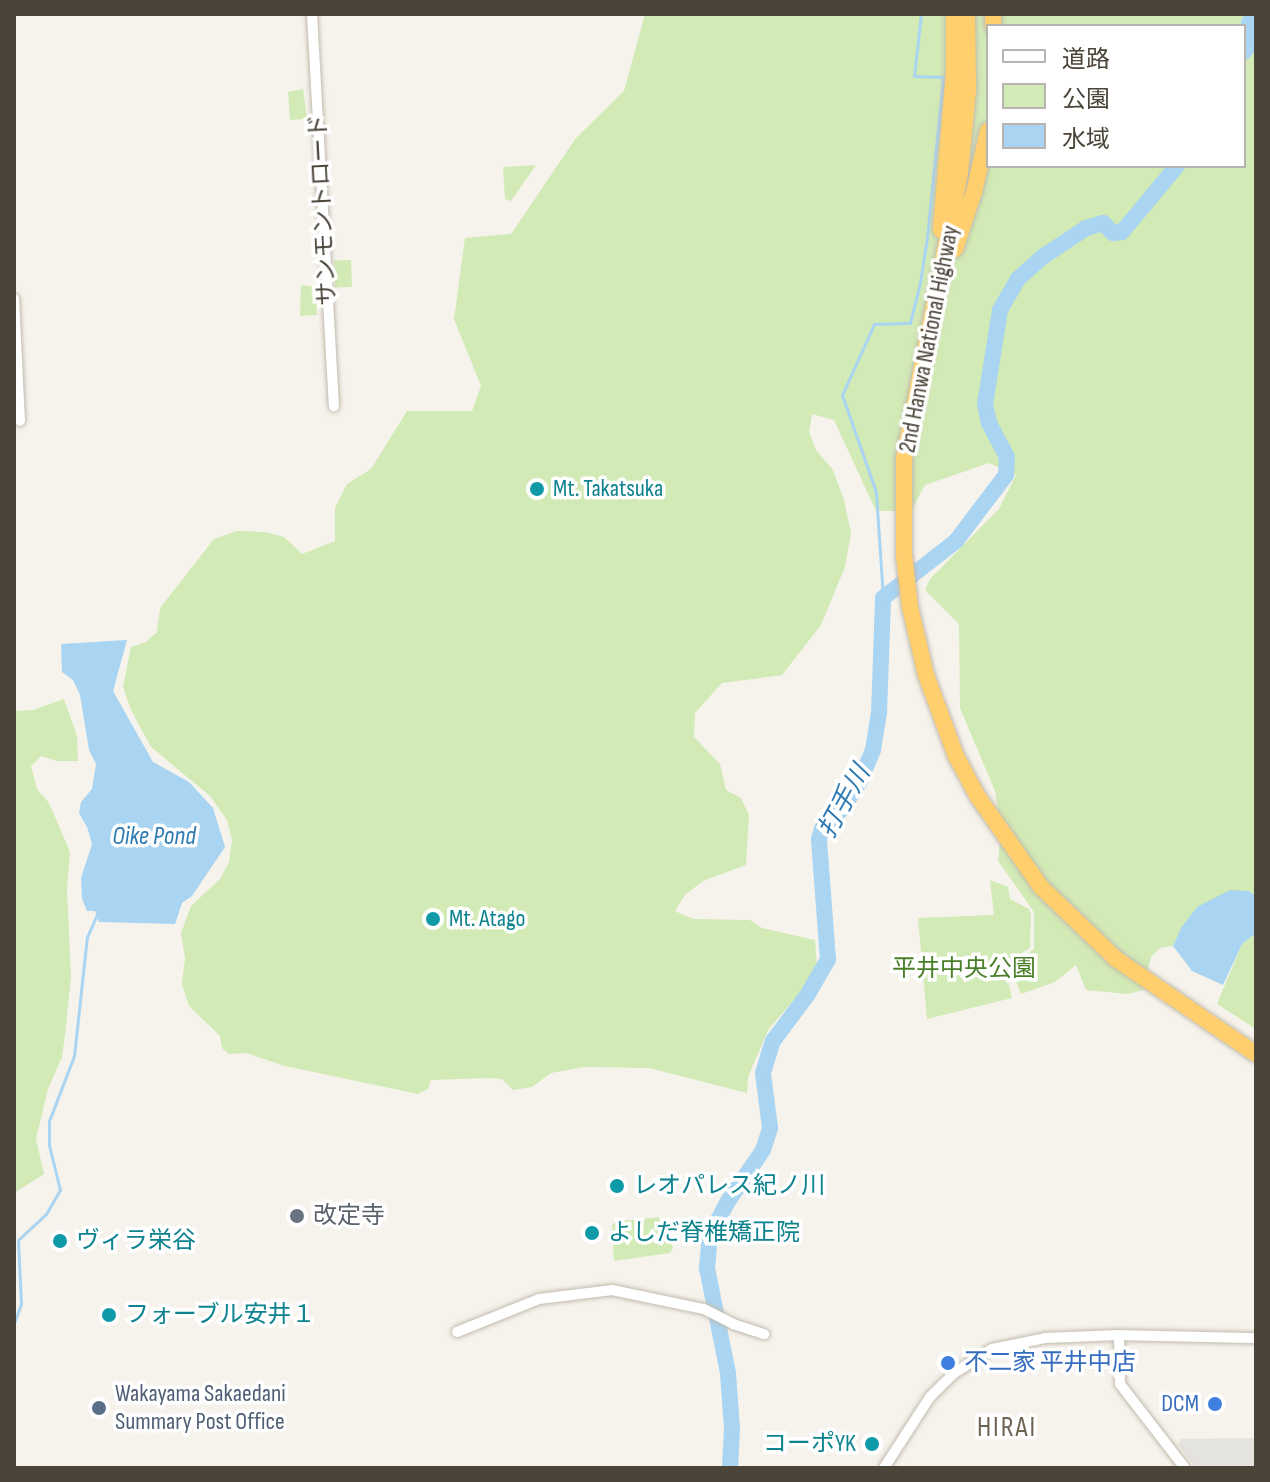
<!DOCTYPE html>
<meta charset="utf-8">
<style>
body{margin:0}
#map{position:relative;width:1270px;height:1482px;overflow:hidden;background:#f6f3ec;font-family:"Sofia Sans Condensed","Noto Sans JP",sans-serif}
div>[style]{position:absolute}
.green>*{inset:0;background:#d2eab5;transform-origin:0 0}
.parking>*{inset:0;background:#e5e3e0}
.water>*{inset:0;background:#a9d4f2}
.stream>*{height:3px;margin:-1.5px;padding:0 1.5px;transform-origin:1.5px;border-radius:1.5px;background:#a9d4f2}
.river>*{height:16px;margin:-8px;padding:0 8px;transform-origin:8px;border-radius:8px;background:#a9d4f2}
.roads{filter:drop-shadow(0 0 2px #c2bbae) drop-shadow(0 0 2px #c2bbae)}
.minor>*{height:10px;margin:-5px;padding:0 5px;transform-origin:5px;border-radius:5px;background:#fff}
.highway>*{height:16px;margin:-8px;padding:0 8px;transform-origin:8px;border-radius:8px;background:#ffcf6e}
.dots>*{width:22px;height:22px;translate:-50% -50%;box-sizing:border-box;border:4px solid #fff;border-radius:50%}
span{translate:-50% -50%;white-space:nowrap;text-align:center;line-height:1.15;-webkit-text-stroke:7px #fff;paint-order:stroke}
.street-label{font-size:24px;color:#4b4439}
.culture-label{font-size:24px;color:#0d838f}
.left{translate:0 -50%;text-align:left}
.right{translate:-100% -50%;text-align:right}
.park-label{font-size:24px;color:#4a7f2a}
.worship-label{font-size:24px;color:#5b616d}
.shop-label{font-size:24px;color:#366cbe}
.service-label{font-size:24px;color:#4e5e75}
.water-label{font-size:26px;color:#2e7ab2;font-style:italic}
.quarter-label{font-size:28px;color:#6e6250;letter-spacing:2px}
.frame{position:absolute;inset:0;border:16px solid #4b4439;pointer-events:none}
.legend{position:absolute;left:986px;top:24px;width:260px;height:144px;box-sizing:border-box;background:#fff;border:2px solid #b7b4b0;margin:0;padding:10px 14px;list-style:none;font-size:24px;color:#4b4439}
.legend li{display:flex;align-items:center;gap:16px;height:40px}
.legend b{width:40px;border:2px solid #b7b4b0}
</style>
<div id="map">
<div class="green">
<i style="clip-path:polygon(evenodd,645px 14px,1256px 14px,1256px 896px,1249px 891px,1181px 928px,1173px 946px,1160px 948px,1151px 957px,1143px 990px,1128px 994px,1086px 990px,1076px 965px,1055px 982px,1021px 994px,1010px 966px,1034px 949px,1034px 912px,998px 861px,1001px 832px,995px 791px,960px 708px,959px 624px,925px 590px,930px 579px,999px 509px,1016px 475px,989px 463px,925px 485px,911px 511px,876px 511px,834px 420px,812px 414px,809px 432px,816px 450px,833px 470px,844px 500px,851px 533px,845px 567px,821px 625px,782px 675px,722px 683px,695px 713px,694px 737px,720px 764px,726px 790px,741px 798px,749px 815px,746px 865px,703px 881px,685px 895px,675px 911px,693px 919px,750px 920px,762px 928px,815px 940px,817px 965px,810px 981px,768px 1030px,748px 1077px,747px 1093px,649px 1068px,584px 1067px,551px 1073px,532px 1087px,513px 1090px,502px 1079px,489px 1078px,431px 1080px,428px 1089px,418px 1094px,285px 1066px,246px 1053px,229px 1054px,222px 1048px,220px 1036px,189px 1006px,182px 984px,185px 958px,181px 933px,191px 906px,220px 879px,229px 862px,232px 840px,227px 820px,210px 796px,151px 747px,131px 710px,123px 687px,131px 647px,146px 642px,157px 632px,160px 608px,214px 539px,237px 531px,265px 532px,284px 537px,302px 554px,335px 541px,335px 508px,347px 484px,371px 469px,407px 411px,472px 411px,481px 386px,454px 319px,465px 238px,511px 234px,576px 138px,624px 91px,645px 14px,988px 26px,1244px 26px,1244px 166px,988px 166px,988px 26px)"></i>
<i style="clip-path:polygon(303px 89px,307px 119px,290px 120px,288px 92px)"></i>
<i style="clip-path:polygon(536px 165px,511px 201px,505px 199px,503px 167px)"></i>
<i style="left:351px;top:260px;width:27px;height:17px;rotate:88deg"></i>
<i style="clip-path:polygon(301px 285px,316px 287px,317px 315px,300px 316px)"></i>
<i style="clip-path:polygon(64px 699px,77px 736px,78px 761px,57px 761px,41px 756px,31px 766px,37px 789px,49px 803px,70px 852px,67px 890px,71px 977px,65px 1035px,62px 1057px,48px 1089px,36px 1139px,44px 1174px,14px 1193px,14px 711px,33px 710px)"></i>
<i style="clip-path:polygon(990px 880px,1008px 887px,1010px 899px,1029px 909px,1031px 914px,1030px 948px,1004px 964px,1012px 998px,927px 1019px,918px 918px,994px 915px)"></i>
<i style="clip-path:polygon(1256px 933px,1256px 1029px,1217px 1004px,1242px 944px)"></i>
<i style="clip-path:polygon(663px 1217px,673px 1248px,670px 1253px,614px 1261px,612px 1225px,617px 1221px)"></i>
</div>
<div class="parking">
<i style="clip-path:polygon(1256px 1438px,1256px 1468px,1196px 1468px,1178px 1444px,1181px 1439px)"></i>
</div>
<div class="water">
<i style="clip-path:polygon(127px 640px,113px 691px,153px 762px,189px 782px,213px 808px,225px 847px,192px 896px,182px 903px,175px 924px,99px 922px,95px 911px,87px 911px,82px 899px,81px 878px,92px 844px,87px 827px,79px 813px,81px 802px,92px 789px,96px 764px,89px 750px,80px 695px,73px 680px,62px 672px,61px 644px)"></i>
<i style="clip-path:polygon(1230px 890px,1249px 891px,1256px 896px,1256px 933px,1242px 944px,1223px 985px,1192px 971px,1173px 946px,1181px 928px,1197px 907px)"></i>
</div>
<div class="stream">
<i style="left:883px;top:598px;width:106px;rotate:-93.8deg"></i>
<i style="left:876px;top:492px;width:103px;rotate:-109.3deg"></i>
<i style="left:842px;top:395px;width:78px;rotate:-65.7deg"></i>
<i style="left:874px;top:324px;width:36px;rotate:-2deg"></i>
<i style="left:910px;top:323px;width:41px;rotate:-76deg"></i>
<i style="left:920px;top:283px;width:46px;rotate:-81.2deg"></i>
<i style="left:927px;top:238px;width:162px;rotate:-84.3deg"></i>
<i style="left:943px;top:77px;width:29px;rotate:-178deg"></i>
<i style="left:914px;top:76px;width:62px;rotate:-83.6deg"></i>
<i style="left:14px;top:1323px;width:20px;rotate:-70deg"></i>
<i style="left:21px;top:1304px;width:64px;rotate:-92.7deg"></i>
<i style="left:18px;top:1240px;width:38px;rotate:-43deg"></i>
<i style="left:46px;top:1214px;width:28px;rotate:-60deg"></i>
<i style="left:60px;top:1190px;width:46px;rotate:-103.7deg"></i>
<i style="left:49px;top:1145px;width:24px;rotate:-90deg"></i>
<i style="left:49px;top:1121px;width:70px;rotate:-69deg"></i>
<i style="left:74px;top:1056px;width:120px;rotate:-83.8deg"></i>
<i style="left:87px;top:937px;width:24px;rotate:-66deg"></i>
</div>
<div class="river">
<i style="left:1244px;top:52px;width:10px;rotate:-53deg"></i>
<i style="left:1250px;top:44px;width:21px;rotate:-93deg"></i>
<i style="left:1249px;top:23px;width:11px;rotate:-56deg"></i>
<i style="left:730px;top:1468px;width:40px;rotate:-87.1deg"></i>
<i style="left:732px;top:1428px;width:55px;rotate:-94.2deg"></i>
<i style="left:728px;top:1373px;width:107px;rotate:-101.3deg"></i>
<i style="left:707px;top:1268px;width:33px;rotate:-85deg"></i>
<i style="left:710px;top:1235px;width:40px;rotate:-62deg"></i>
<i style="left:729px;top:1200px;width:60px;rotate:-55.8deg"></i>
<i style="left:763px;top:1150px;width:23px;rotate:-72deg"></i>
<i style="left:770px;top:1128px;width:55px;rotate:-97.3deg"></i>
<i style="left:763px;top:1073px;width:34px;rotate:-73deg"></i>
<i style="left:773px;top:1041px;width:59px;rotate:-53.3deg"></i>
<i style="left:808px;top:994px;width:39px;rotate:-60deg"></i>
<i style="left:828px;top:960px;width:121px;rotate:-94.3deg"></i>
<i style="left:819px;top:839px;width:10px;rotate:-73deg"></i>
<i style="left:822px;top:829px;width:28px;rotate:-45deg"></i>
<i style="left:842px;top:809px;width:31px;rotate:-57deg"></i>
<i style="left:859px;top:783px;width:36px;rotate:-67deg"></i>
<i style="left:873px;top:750px;width:36px;rotate:-81deg"></i>
<i style="left:879px;top:714px;width:116px;rotate:-88deg"></i>
<i style="left:883px;top:598px;width:93px;rotate:-38deg"></i>
<i style="left:956px;top:541px;width:83px;rotate:-52.9deg"></i>
<i style="left:1006px;top:475px;width:18px;rotate:-87deg"></i>
<i style="left:1007px;top:457px;width:38px;rotate:-118deg"></i>
<i style="left:989px;top:423px;width:19px;rotate:-102deg"></i>
<i style="left:985px;top:404px;width:95px;rotate:-80.9deg"></i>
<i style="left:1000px;top:310px;width:36px;rotate:-60deg"></i>
<i style="left:1018px;top:279px;width:31px;rotate:-42deg"></i>
<i style="left:1041px;top:258px;width:54px;rotate:-33.7deg"></i>
<i style="left:1086px;top:228px;width:18px;rotate:-16deg"></i>
<i style="left:1103px;top:223px;width:14px;rotate:45deg"></i>
<i style="left:1113px;top:233px;width:9px;rotate:-6deg"></i>
<i style="left:1122px;top:232px;width:86px;rotate:-50.2deg"></i>
</div>
<div class="roads">
<div class="minor">
<i style="left:312px;top:14px;width:393px;rotate:86.8deg"></i>
<i style="left:14px;top:299px;width:122px;rotate:87.2deg"></i>
<i style="left:457px;top:1332px;width:88px;rotate:-21.9deg"></i>
<i style="left:539px;top:1299px;width:74px;rotate:-7deg"></i>
<i style="left:612px;top:1290px;width:94px;rotate:11.7deg"></i>
<i style="left:704px;top:1309px;width:33px;rotate:27deg"></i>
<i style="left:733px;top:1324px;width:33px;rotate:18deg"></i>
<i style="left:1119px;top:1335px;width:49px;rotate:88.8deg"></i>
<i style="left:1120px;top:1384px;width:106px;rotate:52.3deg"></i>
<i style="left:884px;top:1468px;width:85px;rotate:-57.1deg"></i>
<i style="left:930px;top:1397px;width:33px;rotate:-45deg"></i>
<i style="left:953px;top:1374px;width:46px;rotate:-32.7deg"></i>
<i style="left:992px;top:1349px;width:54px;rotate:-11.7deg"></i>
<i style="left:1045px;top:1338px;width:74px;rotate:-2.3deg"></i>
<i style="left:1119px;top:1335px;width:137px;rotate:1.3deg"></i>
</div>
<div class="highway">
<i style="left:967px;top:14px;width:76px;rotate:89.2deg"></i>
<i style="left:968px;top:90px;width:83px;rotate:95.5deg"></i>
<i style="left:960px;top:173px;width:291px;rotate:101.1deg"></i>
<i style="left:904px;top:459px;width:96px;rotate:90deg"></i>
<i style="left:904px;top:555px;width:52px;rotate:83.4deg"></i>
<i style="left:910px;top:607px;width:70px;rotate:76.8deg"></i>
<i style="left:926px;top:675px;width:86px;rotate:69.7deg"></i>
<i style="left:956px;top:756px;width:47px;rotate:61.8deg"></i>
<i style="left:978px;top:797px;width:110px;rotate:55deg"></i>
<i style="left:1041px;top:887px;width:104px;rotate:43.8deg"></i>
<i style="left:1116px;top:959px;width:169px;rotate:34.2deg"></i>
<i style="left:993px;top:14px;width:12px;rotate:90deg"></i>
<i style="left:941px;top:230px;width:158px;rotate:-85.3deg"></i>
<i style="left:954px;top:73px;width:59px;rotate:-90deg"></i>
<i style="left:955px;top:249px;width:60px;rotate:-71.6deg"></i>
<i style="left:974px;top:192px;width:63px;rotate:-77.1deg"></i>
</div>
</div>
<div class="dots">
<i style="left:537px;top:489px;background:#0f9aa8"></i>
<i style="left:433px;top:919px;background:#0f9aa8"></i>
<i style="left:617px;top:1186px;background:#0f9aa8"></i>
<i style="left:297px;top:1216px;background:#6b7280"></i>
<i style="left:592px;top:1233px;background:#0f9aa8"></i>
<i style="left:60px;top:1241px;background:#0f9aa8"></i>
<i style="left:109px;top:1315px;background:#0f9aa8"></i>
<i style="left:948px;top:1363px;background:#3f7fe0"></i>
<i style="left:1215px;top:1404px;background:#3f7fe0"></i>
<i style="left:99px;top:1408px;background:#5c6f8a"></i>
<i style="left:872px;top:1444px;background:#0f9aa8"></i>
</div>
<div class="street-label">
<span style="left:323px;top:210px;rotate:-93deg">サンモントロード</span>
<span style="left:929px;top:339px;rotate:-79deg">2nd Hanwa National Highway</span>
</div>
<div class="culture-label">
<span class="left" style="left:553px;top:489px">Mt. Takatsuka</span>
<span class="left" style="left:449px;top:919px">Mt. Atago</span>
<span class="left" style="left:633px;top:1186px">レオパレス紀ノ川</span>
<span class="left" style="left:608px;top:1233px">よしだ脊椎矯正院</span>
<span class="left" style="left:76px;top:1241px">ヴィラ栄谷</span>
<span class="left" style="left:125px;top:1315px">フォーブル安井１</span>
<span class="right" style="left:856px;top:1444px">コーポYK</span>
</div>
<div class="park-label">
<span style="left:964px;top:969px">平井中央公園</span>
</div>
<div class="worship-label">
<span class="left" style="left:313px;top:1216px">改定寺</span>
</div>
<div class="shop-label">
<span class="left" style="left:964px;top:1363px">不二家 平井中店</span>
<span class="right" style="left:1199px;top:1404px">DCM</span>
</div>
<div class="service-label">
<span class="left" style="left:115px;top:1408px">Wakayama Sakaedani<br>Summary Post Office</span>
</div>
<div class="water-label">
<span style="left:845px;top:802px;rotate:-61deg">打手川</span>
<span style="left:154px;top:837px">Oike Pond</span>
</div>
<div class="quarter-label">
<span style="left:1007px;top:1428px">HIRAI</span>
</div>
<div class="frame"></div>
<ul class="legend">
<li><b style="height:10px;background:#fff"></b>道路</li>
<li><b style="height:22px;background:#d2eab5"></b>公園</li>
<li><b style="height:22px;background:#a9d4f2"></b>水域</li>
</ul>
</div>
